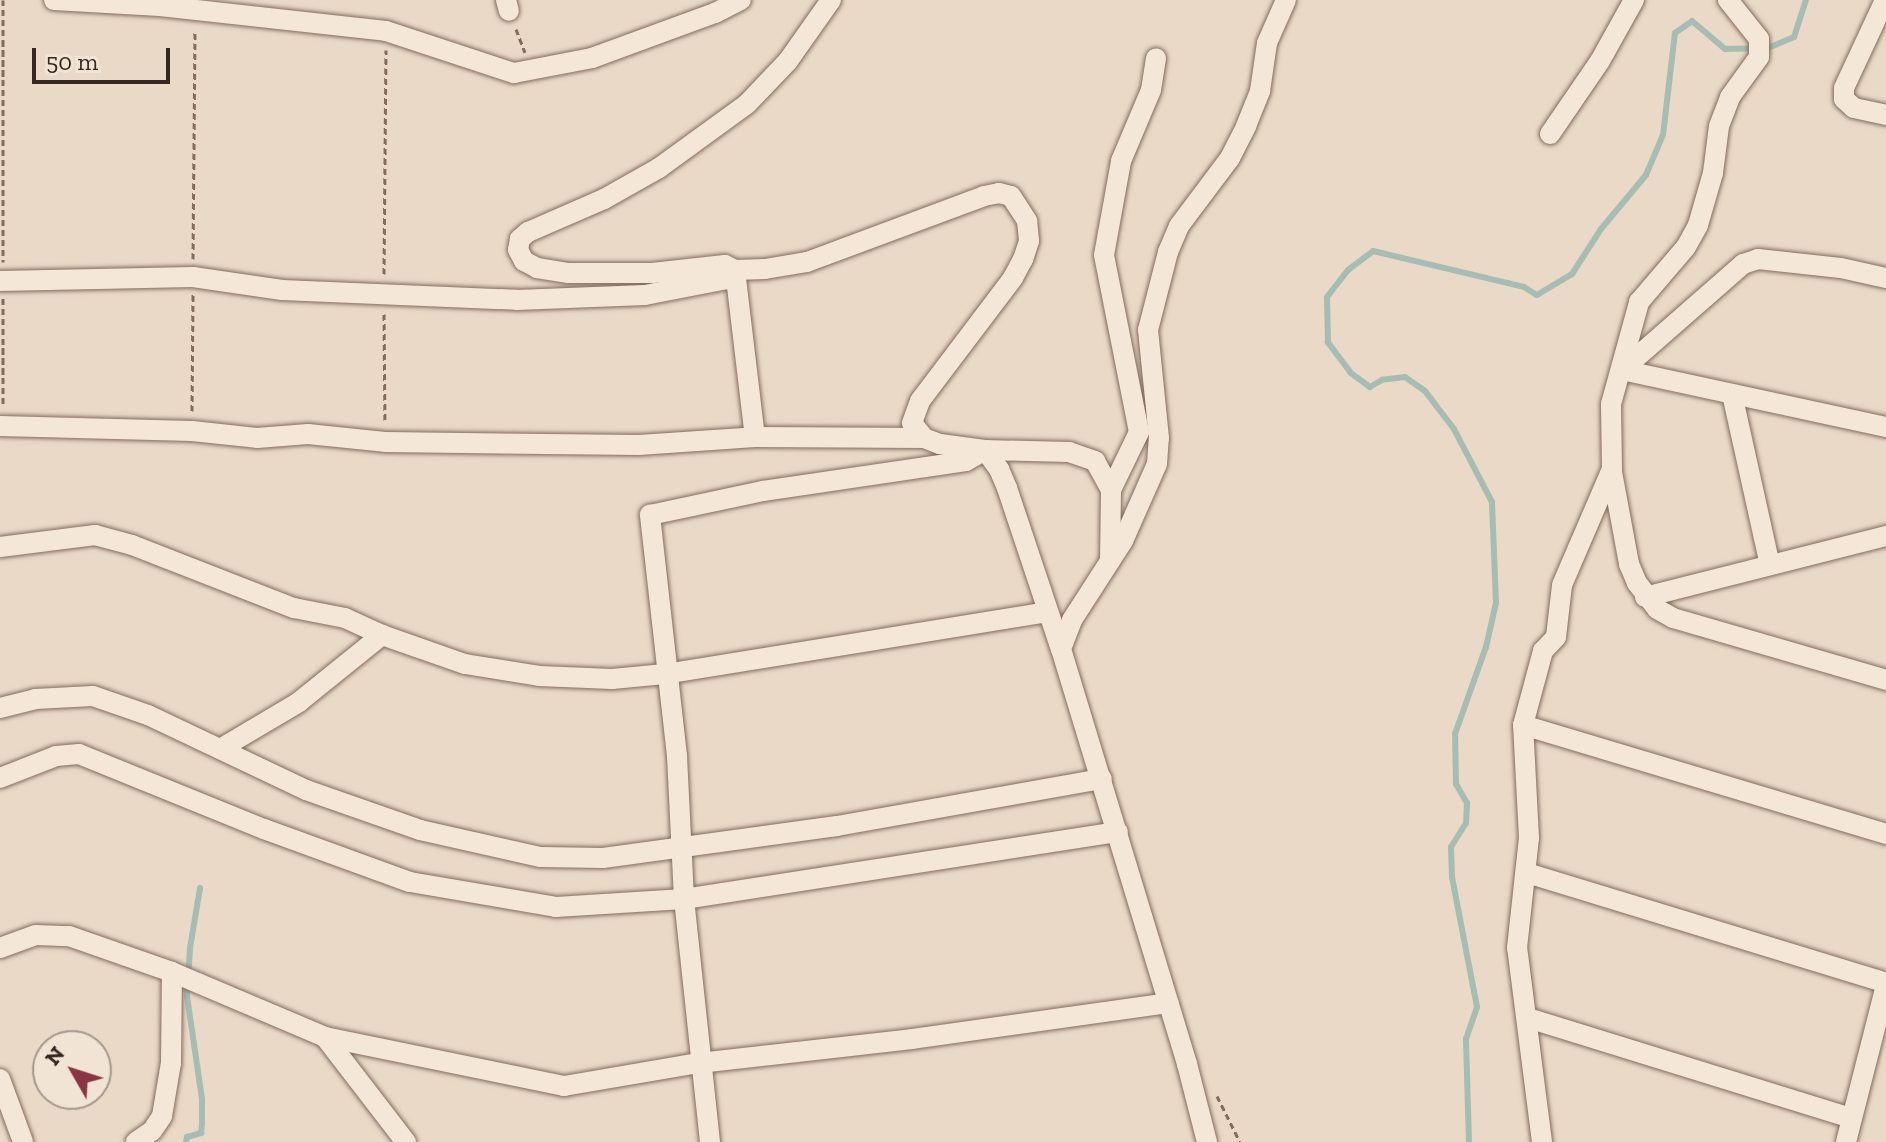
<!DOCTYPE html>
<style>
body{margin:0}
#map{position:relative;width:1886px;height:1142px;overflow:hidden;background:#e9d9c6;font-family:"Zilla Slab",serif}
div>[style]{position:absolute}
.stream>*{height:6px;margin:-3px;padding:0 3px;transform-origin:3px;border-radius:3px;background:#a7bdb3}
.path>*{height:3px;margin-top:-1.5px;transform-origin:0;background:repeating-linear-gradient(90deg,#836b5e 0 6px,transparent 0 10px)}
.roads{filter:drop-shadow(0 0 2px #836b5e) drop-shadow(0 0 2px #836b5e)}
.minor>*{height:20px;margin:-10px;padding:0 10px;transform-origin:10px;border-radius:10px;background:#f5e7d8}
span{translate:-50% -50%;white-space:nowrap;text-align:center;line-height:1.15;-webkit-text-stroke:6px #f2e4d5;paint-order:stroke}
.north{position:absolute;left:32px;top:1030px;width:80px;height:80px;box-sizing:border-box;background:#f2e4d5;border:2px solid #a6988d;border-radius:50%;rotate:309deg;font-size:22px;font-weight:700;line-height:32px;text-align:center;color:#342620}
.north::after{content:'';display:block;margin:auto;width:28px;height:36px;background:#8b3444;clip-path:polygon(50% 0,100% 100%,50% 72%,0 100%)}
.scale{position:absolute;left:32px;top:48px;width:138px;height:36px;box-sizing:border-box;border:4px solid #342620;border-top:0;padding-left:10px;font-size:24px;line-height:28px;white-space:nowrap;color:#342620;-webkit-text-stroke:6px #f2e4d5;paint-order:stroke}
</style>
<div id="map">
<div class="stream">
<i style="left:186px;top:1142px;width:5px;rotate:-79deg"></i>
<i style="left:187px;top:1137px;width:15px;rotate:-16deg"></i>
<i style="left:201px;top:1133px;width:10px;rotate:-84deg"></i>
<i style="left:202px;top:1123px;width:24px;rotate:-90deg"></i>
<i style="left:202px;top:1099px;width:104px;rotate:-98.3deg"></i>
<i style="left:187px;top:996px;width:48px;rotate:-86.4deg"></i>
<i style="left:190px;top:948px;width:61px;rotate:-80.5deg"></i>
<i style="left:1469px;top:1142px;width:103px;rotate:-91.7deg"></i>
<i style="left:1466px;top:1039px;width:34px;rotate:-71deg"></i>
<i style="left:1477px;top:1007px;width:132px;rotate:-100.9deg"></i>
<i style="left:1452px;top:877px;width:30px;rotate:-92deg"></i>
<i style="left:1451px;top:847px;width:28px;rotate:-58deg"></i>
<i style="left:1466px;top:823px;width:20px;rotate:-87deg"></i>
<i style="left:1467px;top:803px;width:22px;rotate:-120deg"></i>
<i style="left:1456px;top:784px;width:50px;rotate:-91.1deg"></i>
<i style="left:1455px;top:734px;width:92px;rotate:-70.4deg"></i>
<i style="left:1486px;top:647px;width:45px;rotate:-77.2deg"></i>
<i style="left:1496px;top:603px;width:101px;rotate:-92.3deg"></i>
<i style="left:1492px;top:502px;width:82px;rotate:-117.5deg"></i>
<i style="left:1454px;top:429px;width:48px;rotate:-127.3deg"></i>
<i style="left:1425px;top:391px;width:24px;rotate:-145deg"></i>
<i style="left:1405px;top:377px;width:23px;rotate:173deg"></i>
<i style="left:1382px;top:380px;width:14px;rotate:150deg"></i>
<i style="left:1370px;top:387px;width:24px;rotate:-144deg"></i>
<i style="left:1351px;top:373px;width:39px;rotate:-127deg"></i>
<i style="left:1328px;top:342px;width:45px;rotate:-91.3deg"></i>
<i style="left:1327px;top:297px;width:34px;rotate:-52deg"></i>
<i style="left:1348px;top:270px;width:31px;rotate:-37deg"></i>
<i style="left:1373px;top:251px;width:155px;rotate:13.4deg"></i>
<i style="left:1524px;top:287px;width:15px;rotate:32deg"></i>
<i style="left:1537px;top:295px;width:41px;rotate:-31deg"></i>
<i style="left:1572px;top:274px;width:54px;rotate:-57.2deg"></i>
<i style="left:1601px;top:229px;width:70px;rotate:-50.2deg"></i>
<i style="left:1646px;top:175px;width:43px;rotate:-67deg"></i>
<i style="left:1663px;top:135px;width:103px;rotate:-83.3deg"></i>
<i style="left:1675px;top:33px;width:21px;rotate:-35deg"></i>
<i style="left:1692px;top:21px;width:43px;rotate:40.3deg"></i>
<i style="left:1725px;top:49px;width:43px;rotate:-1.3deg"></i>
<i style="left:1768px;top:48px;width:28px;rotate:-23deg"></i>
<i style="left:1794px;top:37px;width:39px;rotate:-72deg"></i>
</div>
<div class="path">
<i style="left:3px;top:0;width:262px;rotate:90deg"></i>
<i style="left:516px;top:29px;width:25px;rotate:69deg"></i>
<i style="left:193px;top:259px;width:229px;rotate:-89.5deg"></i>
<i style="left:384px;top:274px;width:224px;rotate:-89.5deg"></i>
<i style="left:3px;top:298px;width:108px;rotate:90deg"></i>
<i style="left:384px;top:314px;width:108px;rotate:89.5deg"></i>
<i style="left:192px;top:411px;width:117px;rotate:-89.5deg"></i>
<i style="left:1217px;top:1096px;width:51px;rotate:63.4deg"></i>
</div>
<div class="roads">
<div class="minor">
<i style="left:54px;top:0;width:106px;rotate:3.2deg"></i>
<i style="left:160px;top:6px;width:227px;rotate:6.3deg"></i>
<i style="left:386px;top:31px;width:135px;rotate:18.2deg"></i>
<i style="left:514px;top:73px;width:79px;rotate:-10.9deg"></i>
<i style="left:592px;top:58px;width:131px;rotate:-20.1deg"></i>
<i style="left:715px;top:13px;width:29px;rotate:-27deg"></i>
<i style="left:506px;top:0;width:11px;rotate:75deg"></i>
<i style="left:831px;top:0;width:75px;rotate:125.2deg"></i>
<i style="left:788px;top:61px;width:59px;rotate:133.6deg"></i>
<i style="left:747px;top:104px;width:109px;rotate:144deg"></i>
<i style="left:659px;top:168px;width:63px;rotate:150.6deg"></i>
<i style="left:604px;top:199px;width:83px;rotate:156.5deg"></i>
<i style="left:528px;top:232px;width:11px;rotate:139deg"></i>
<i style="left:520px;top:239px;width:11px;rotate:100deg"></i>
<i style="left:518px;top:250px;width:13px;rotate:61deg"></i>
<i style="left:524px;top:261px;width:15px;rotate:28deg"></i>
<i style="left:537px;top:268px;width:32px;rotate:9deg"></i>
<i style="left:569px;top:273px;width:83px"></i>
<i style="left:652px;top:273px;width:73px;rotate:-6.3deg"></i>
<i style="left:725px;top:265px;width:11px;rotate:27deg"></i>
<i style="left:735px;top:270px;width:30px;rotate:-2deg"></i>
<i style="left:765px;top:269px;width:43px;rotate:-9.5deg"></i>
<i style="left:807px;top:262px;width:189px;rotate:-20.4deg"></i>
<i style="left:984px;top:196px;width:15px;rotate:-11deg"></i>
<i style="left:999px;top:193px;width:12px;rotate:14deg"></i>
<i style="left:1011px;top:196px;width:30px;rotate:57deg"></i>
<i style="left:1027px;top:221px;width:20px;rotate:84deg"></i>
<i style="left:1029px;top:241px;width:19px;rotate:108deg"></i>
<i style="left:1023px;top:259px;width:21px;rotate:118deg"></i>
<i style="left:1013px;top:278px;width:154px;rotate:127.1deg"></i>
<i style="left:920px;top:401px;width:23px;rotate:110deg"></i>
<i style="left:912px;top:423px;width:19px;rotate:51deg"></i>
<i style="left:1885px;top:0;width:97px;rotate:115deg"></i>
<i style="left:1844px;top:88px;width:11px;rotate:90deg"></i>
<i style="left:1844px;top:99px;width:13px;rotate:42deg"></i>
<i style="left:1854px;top:108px;width:33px;rotate:12deg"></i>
<i style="left:1550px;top:134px;width:88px;rotate:-55.6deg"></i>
<i style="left:1600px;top:61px;width:70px;rotate:-60.9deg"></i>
<i style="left:735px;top:270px;width:168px;rotate:83.2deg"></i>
<i style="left:0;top:281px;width:193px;rotate:-1.2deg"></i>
<i style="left:193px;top:277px;width:90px;rotate:8.3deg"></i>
<i style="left:282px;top:290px;width:235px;rotate:2.4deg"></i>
<i style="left:517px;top:300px;width:128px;rotate:-2.2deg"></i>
<i style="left:645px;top:295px;width:84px;rotate:-11deg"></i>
<i style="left:727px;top:279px;width:12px;rotate:-48deg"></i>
<i style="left:1622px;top:370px;width:161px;rotate:-41.2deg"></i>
<i style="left:1743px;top:264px;width:16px;rotate:-18deg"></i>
<i style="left:1758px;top:259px;width:83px;rotate:6.2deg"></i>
<i style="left:1841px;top:268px;width:46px;rotate:12.5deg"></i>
<i style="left:1622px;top:370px;width:270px;rotate:12.2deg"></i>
<i style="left:1732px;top:394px;width:175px;rotate:77.5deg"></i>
<i style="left:0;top:426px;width:192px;rotate:1.5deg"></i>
<i style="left:192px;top:431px;width:65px;rotate:6.1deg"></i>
<i style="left:257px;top:438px;width:51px;rotate:-4.5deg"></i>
<i style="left:308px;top:434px;width:77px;rotate:5.9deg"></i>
<i style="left:385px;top:442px;width:254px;rotate:0.7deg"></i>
<i style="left:639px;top:445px;width:116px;rotate:-3.9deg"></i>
<i style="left:755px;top:437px;width:169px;rotate:0.3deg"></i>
<i style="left:924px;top:438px;width:17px;rotate:21deg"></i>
<i style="left:940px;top:444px;width:45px;rotate:7.6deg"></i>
<i style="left:985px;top:450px;width:84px;rotate:1.4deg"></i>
<i style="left:1069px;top:452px;width:28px;rotate:19deg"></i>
<i style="left:1095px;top:461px;width:33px;rotate:61deg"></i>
<i style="left:1111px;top:490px;width:71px;rotate:90.8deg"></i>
<i style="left:985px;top:450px;width:24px;rotate:54deg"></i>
<i style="left:999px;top:469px;width:21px;rotate:67deg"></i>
<i style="left:1007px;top:488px;width:170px;rotate:71.5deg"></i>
<i style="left:1061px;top:649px;width:434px;rotate:73.1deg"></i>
<i style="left:1187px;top:1064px;width:81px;rotate:75.6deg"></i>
<i style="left:1612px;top:472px;width:94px;rotate:79.5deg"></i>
<i style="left:1629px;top:564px;width:21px;rotate:67deg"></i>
<i style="left:1637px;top:583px;width:33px;rotate:52deg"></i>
<i style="left:1657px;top:609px;width:18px;rotate:29deg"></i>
<i style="left:1673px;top:618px;width:222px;rotate:16.2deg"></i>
<i style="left:1111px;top:490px;width:64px;rotate:-64.2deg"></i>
<i style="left:1139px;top:432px;width:180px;rotate:-101.2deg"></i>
<i style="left:1104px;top:255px;width:96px;rotate:-79.7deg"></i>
<i style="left:1121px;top:161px;width:77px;rotate:-67.1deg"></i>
<i style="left:1151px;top:90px;width:32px;rotate:-81deg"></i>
<i style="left:0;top:547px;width:96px;rotate:-7.2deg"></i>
<i style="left:95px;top:535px;width:38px;rotate:15deg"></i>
<i style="left:132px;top:545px;width:174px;rotate:21.3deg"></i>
<i style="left:294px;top:608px;width:52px;rotate:11.1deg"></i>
<i style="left:345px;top:618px;width:41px;rotate:24.7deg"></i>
<i style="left:382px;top:635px;width:88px;rotate:19.3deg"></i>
<i style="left:465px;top:664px;width:75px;rotate:9.2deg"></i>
<i style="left:539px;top:676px;width:73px;rotate:2.4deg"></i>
<i style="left:612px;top:679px;width:53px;rotate:-5.4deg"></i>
<i style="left:665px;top:674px;width:387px;rotate:-9.2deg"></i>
<i style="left:1645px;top:597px;width:249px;rotate:-14.2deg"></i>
<i style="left:1061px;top:649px;width:31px;rotate:-69deg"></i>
<i style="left:1072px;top:620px;width:94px;rotate:-57.2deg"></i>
<i style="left:1123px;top:541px;width:84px;rotate:-66.2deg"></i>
<i style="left:1157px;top:464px;width:26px;rotate:-86deg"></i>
<i style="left:1159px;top:438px;width:109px;rotate:-95.8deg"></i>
<i style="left:1148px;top:330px;width:81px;rotate:-75.6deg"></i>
<i style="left:1168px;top:252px;width:28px;rotate:-67deg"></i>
<i style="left:1179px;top:226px;width:85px;rotate:-53.1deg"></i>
<i style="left:1230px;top:158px;width:36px;rotate:-63deg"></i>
<i style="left:1246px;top:126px;width:38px;rotate:-68deg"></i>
<i style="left:1260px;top:91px;width:49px;rotate:-81.7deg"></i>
<i style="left:1267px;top:43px;width:47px;rotate:-66.2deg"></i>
<i style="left:0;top:708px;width:36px;rotate:-14deg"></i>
<i style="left:35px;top:699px;width:58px;rotate:-3deg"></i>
<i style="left:93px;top:696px;width:58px;rotate:19.1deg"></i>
<i style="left:148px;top:715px;width:175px;rotate:25.4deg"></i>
<i style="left:306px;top:790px;width:121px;rotate:19.3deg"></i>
<i style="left:420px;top:830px;width:123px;rotate:12.7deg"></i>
<i style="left:540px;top:857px;width:63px;rotate:0.9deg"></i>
<i style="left:603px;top:858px;width:236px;rotate:-7.8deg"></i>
<i style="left:837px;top:826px;width:269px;rotate:-10.1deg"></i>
<i style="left:1523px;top:725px;width:379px;rotate:16.7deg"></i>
<i style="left:220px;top:749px;width:92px;rotate:-30.7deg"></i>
<i style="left:299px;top:702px;width:107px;rotate:-38.9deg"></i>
<i style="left:0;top:778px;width:60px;rotate:-21.4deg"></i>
<i style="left:56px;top:756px;width:23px;rotate:-5deg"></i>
<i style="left:79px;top:754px;width:200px;rotate:22.1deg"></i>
<i style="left:264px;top:829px;width:155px;rotate:20deg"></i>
<i style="left:410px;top:882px;width:148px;rotate:9.7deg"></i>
<i style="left:556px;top:907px;width:128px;rotate:-3.6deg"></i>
<i style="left:684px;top:899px;width:439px;rotate:-8.8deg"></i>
<i style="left:1527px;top:873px;width:375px;rotate:17deg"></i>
<i style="left:0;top:948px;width:38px;rotate:-20deg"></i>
<i style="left:36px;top:935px;width:33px;rotate:2deg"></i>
<i style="left:69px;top:936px;width:109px;rotate:19.3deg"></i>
<i style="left:172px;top:972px;width:166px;rotate:23deg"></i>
<i style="left:325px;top:1037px;width:244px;rotate:11.6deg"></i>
<i style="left:564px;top:1086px;width:137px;rotate:-9.7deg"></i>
<i style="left:699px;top:1063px;width:214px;rotate:-6.4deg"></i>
<i style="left:912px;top:1039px;width:259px;rotate:-8deg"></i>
<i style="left:1528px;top:1018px;width:339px;rotate:17.2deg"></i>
<i style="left:325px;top:1037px;width:133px;rotate:52.4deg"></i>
<i style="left:0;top:1079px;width:67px;rotate:69.9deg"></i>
<i style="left:136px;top:1142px;width:19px;rotate:-35deg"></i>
<i style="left:152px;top:1131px;width:18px;rotate:-56deg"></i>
<i style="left:162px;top:1116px;width:54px;rotate:-80.4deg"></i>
<i style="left:171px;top:1063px;width:91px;rotate:-89.4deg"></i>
<i style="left:710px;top:1142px;width:244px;rotate:-96.1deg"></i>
<i style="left:684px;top:899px;width:143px;rotate:-92.8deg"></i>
<i style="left:677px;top:756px;width:243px;rotate:-96.4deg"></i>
<i style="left:650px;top:515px;width:116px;rotate:-12deg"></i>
<i style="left:763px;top:491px;width:205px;rotate:-8.4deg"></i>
<i style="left:966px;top:461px;width:22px;rotate:-30deg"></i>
<i style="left:1542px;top:1142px;width:196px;rotate:-97.3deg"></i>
<i style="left:1517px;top:948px;width:111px;rotate:-83.8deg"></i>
<i style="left:1529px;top:838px;width:113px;rotate:-93deg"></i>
<i style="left:1523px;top:725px;width:77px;rotate:-74.9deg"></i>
<i style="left:1543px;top:651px;width:19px;rotate:-47deg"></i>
<i style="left:1556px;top:637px;width:52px;rotate:-83.4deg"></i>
<i style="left:1562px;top:585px;width:126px;rotate:-66.7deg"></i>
<i style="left:1612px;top:469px;width:65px;rotate:-90.9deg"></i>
<i style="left:1611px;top:404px;width:106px;rotate:-74.6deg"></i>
<i style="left:1639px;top:302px;width:72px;rotate:-49.5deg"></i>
<i style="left:1686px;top:247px;width:25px;rotate:-61deg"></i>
<i style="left:1698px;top:225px;width:54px;rotate:-73.9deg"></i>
<i style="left:1713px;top:173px;width:47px;rotate:-82.7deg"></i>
<i style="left:1719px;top:126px;width:31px;rotate:-69deg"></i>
<i style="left:1730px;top:97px;width:49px;rotate:-54.1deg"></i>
<i style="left:1759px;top:57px;width:18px;rotate:-90deg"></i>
<i style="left:1759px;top:39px;width:50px;rotate:-128.5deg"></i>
<i style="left:1846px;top:1142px;width:162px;rotate:-75.7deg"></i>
</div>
</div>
<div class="north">N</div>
<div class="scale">50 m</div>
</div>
